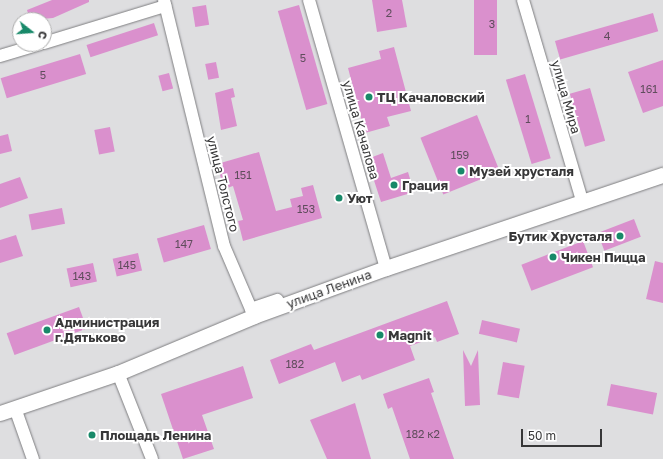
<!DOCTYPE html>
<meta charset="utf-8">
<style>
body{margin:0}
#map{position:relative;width:663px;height:459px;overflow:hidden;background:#dedee0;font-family:"Golos Text",sans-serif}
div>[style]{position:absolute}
.building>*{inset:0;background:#da90cd;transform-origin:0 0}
.roads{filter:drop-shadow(0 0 1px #7e7e80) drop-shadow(0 0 1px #7e7e80)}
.minor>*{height:12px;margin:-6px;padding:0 6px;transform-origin:6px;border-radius:6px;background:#fff}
.major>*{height:15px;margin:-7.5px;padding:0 7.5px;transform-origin:7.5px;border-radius:7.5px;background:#fff}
.dots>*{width:11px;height:11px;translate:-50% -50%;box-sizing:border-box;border:2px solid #fff;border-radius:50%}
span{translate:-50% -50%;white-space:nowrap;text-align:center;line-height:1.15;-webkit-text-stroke:4px #fff;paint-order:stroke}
.number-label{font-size:11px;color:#604d5d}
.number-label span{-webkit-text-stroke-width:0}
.poi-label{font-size:13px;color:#373738;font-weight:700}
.left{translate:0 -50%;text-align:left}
.right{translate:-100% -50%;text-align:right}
.street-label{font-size:13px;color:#373738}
.north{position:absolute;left:12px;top:12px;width:40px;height:40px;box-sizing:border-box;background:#fff;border:1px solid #afafaf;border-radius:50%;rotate:107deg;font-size:11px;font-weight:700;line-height:16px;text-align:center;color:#373738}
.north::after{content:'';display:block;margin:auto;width:14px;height:18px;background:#188969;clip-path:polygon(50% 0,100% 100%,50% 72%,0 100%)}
.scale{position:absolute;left:521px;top:429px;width:81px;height:18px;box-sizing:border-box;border:2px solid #373738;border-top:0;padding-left:5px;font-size:12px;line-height:14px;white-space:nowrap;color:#373738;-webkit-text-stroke:3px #fff;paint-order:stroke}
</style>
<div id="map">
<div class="building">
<i style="clip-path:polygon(52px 0,89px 0,89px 2px,53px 18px,30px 20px,27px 10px)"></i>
<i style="clip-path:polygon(372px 0,402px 0,407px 27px,377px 32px)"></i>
<i style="left:474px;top:0;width:23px;height:55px"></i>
<i style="left:206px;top:5px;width:20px;height:14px;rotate:81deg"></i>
<i style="left:299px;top:5px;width:103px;height:22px;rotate:74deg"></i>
<i style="left:653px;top:13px;width:19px;height:102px;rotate:74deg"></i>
<i style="left:154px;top:23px;width:13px;height:71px;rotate:72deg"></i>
<i style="clip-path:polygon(394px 47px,411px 111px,387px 117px,390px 126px,365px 133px,348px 68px,381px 59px,379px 51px)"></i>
<i style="left:80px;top:54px;width:21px;height:83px;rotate:73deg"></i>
<i style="clip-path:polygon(663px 60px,663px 106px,643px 113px,628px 72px)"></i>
<i style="left:216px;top:62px;width:16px;height:11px;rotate:79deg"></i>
<i style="left:169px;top:73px;width:16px;height:11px;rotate:75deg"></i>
<i style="left:525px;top:74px;width:88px;height:20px;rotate:73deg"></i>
<i style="clip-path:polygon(233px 88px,235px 97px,231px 98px,237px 126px,221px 130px,215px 93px)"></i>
<i style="left:590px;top:88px;width:55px;height:21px;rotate:74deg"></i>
<i style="left:477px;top:115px;width:61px;height:61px;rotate:68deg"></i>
<i style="left:110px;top:127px;width:25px;height:16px;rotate:79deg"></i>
<i style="clip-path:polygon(8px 134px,12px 151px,0 154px,0 136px)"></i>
<i style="clip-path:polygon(259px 152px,276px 211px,292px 207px,290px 199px,303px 196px,301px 188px,313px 185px,322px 218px,243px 241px,238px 221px,243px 220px,233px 186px,224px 189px,217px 164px)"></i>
<i style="clip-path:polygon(383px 153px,391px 178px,408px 172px,414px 192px,381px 202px,367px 159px)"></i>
<i style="clip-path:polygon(20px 177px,28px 198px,0 208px,0 184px)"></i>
<i style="left:62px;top:208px;width:16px;height:34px;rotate:79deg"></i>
<i style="left:634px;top:219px;width:19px;height:39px;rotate:69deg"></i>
<i style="left:204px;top:225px;width:25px;height:49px;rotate:74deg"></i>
<i style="clip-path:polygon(16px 235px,23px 256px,0 263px,0 240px)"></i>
<i style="left:583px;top:241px;width:28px;height:66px;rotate:69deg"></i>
<i style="left:138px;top:253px;width:18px;height:26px;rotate:77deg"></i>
<i style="clip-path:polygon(655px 261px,663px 263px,663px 303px,646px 299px)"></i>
<i style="left:93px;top:263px;width:19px;height:27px;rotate:78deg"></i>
<i style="clip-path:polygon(447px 301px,459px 334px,437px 342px,435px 337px,410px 346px,415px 360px,362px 380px,360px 375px,342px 382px,335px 362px,279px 384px,270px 360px,311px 344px,314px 350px)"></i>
<i style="left:79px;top:307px;width:23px;height:77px;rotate:70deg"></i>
<i style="left:482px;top:320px;width:39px;height:14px;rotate:13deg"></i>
<i style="clip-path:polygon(463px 350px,471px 366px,478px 350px,480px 405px,465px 406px)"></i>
<i style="left:503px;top:362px;width:22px;height:33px;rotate:10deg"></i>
<i style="clip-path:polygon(243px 366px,253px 398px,202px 415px,214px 449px,183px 459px,161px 394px)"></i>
<i style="clip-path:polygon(429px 378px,434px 392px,431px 393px,454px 459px,410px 459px,392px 407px,388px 409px,383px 394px)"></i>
<i style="left:611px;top:384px;width:47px;height:22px;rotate:11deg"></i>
<i style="clip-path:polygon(355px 403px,371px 459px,327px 459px,310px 420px)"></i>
</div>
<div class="roads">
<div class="minor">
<i style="left:164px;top:0;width:253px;rotate:76.3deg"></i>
<i style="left:224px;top:246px;width:69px;rotate:66.8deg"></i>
<i style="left:251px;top:309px;width:28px;rotate:-19deg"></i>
<i style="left:309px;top:0;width:279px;rotate:74deg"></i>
<i style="left:523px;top:0;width:209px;rotate:73.6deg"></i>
<i style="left:44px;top:43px;width:127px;rotate:-17deg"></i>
<i style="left:0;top:56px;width:42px;rotate:-16.7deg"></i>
<i style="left:118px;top:373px;width:92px;rotate:68.4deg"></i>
<i style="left:15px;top:408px;width:54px;rotate:70.6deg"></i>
</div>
<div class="major">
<i style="left:0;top:413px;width:125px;rotate:-18.7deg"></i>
<i style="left:118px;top:373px;width:147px;rotate:-22.7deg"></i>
<i style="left:254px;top:316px;width:140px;rotate:-20deg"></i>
<i style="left:386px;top:268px;width:292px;rotate:-18.6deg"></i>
</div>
</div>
<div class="dots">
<i style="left:369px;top:97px;background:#188969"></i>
<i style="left:461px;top:171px;background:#188969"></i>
<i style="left:394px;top:185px;background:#188969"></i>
<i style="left:339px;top:198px;background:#188969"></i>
<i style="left:620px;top:236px;background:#188969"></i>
<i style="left:553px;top:257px;background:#188969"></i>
<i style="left:47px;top:330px;background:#188969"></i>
<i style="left:380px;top:335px;background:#188969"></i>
<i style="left:92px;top:435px;background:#188969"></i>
</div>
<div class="number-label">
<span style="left:389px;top:13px">2</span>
<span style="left:492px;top:24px">3</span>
<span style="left:607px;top:36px">4</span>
<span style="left:303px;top:58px">5</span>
<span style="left:43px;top:75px">5</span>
<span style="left:649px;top:89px">161</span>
<span style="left:528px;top:119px">1</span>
<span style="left:460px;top:155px">159</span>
<span style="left:243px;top:175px">151</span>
<span style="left:306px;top:209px">153</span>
<span style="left:184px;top:244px">147</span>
<span style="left:127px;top:265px">145</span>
<span style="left:82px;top:276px">143</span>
<span style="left:295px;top:364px">182</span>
<span style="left:423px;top:434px">182 к2</span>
</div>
<div class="poi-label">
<span class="left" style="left:377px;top:97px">ТЦ Качаловский</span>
<span class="left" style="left:469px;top:171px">Музей хрусталя</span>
<span class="left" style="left:402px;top:185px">Грация</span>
<span class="left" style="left:347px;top:198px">Уют</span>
<span class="right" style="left:612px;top:236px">Бутик Хрусталя</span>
<span class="left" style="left:561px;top:257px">Чикен Пицца</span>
<span class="left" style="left:55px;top:330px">Администрация<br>г.Дятьково</span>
<span class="left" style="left:388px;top:335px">Magnit</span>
<span class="left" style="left:100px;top:435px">Площадь Ленина</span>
</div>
<div class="street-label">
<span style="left:566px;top:97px;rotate:74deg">улица Мира</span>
<span style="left:361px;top:130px;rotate:74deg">улица Качалова</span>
<span style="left:223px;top:184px;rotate:76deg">улица Толстого</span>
<span style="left:329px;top:289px;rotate:-20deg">улица Ленина</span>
</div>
<div class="north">С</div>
<div class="scale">50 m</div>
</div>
